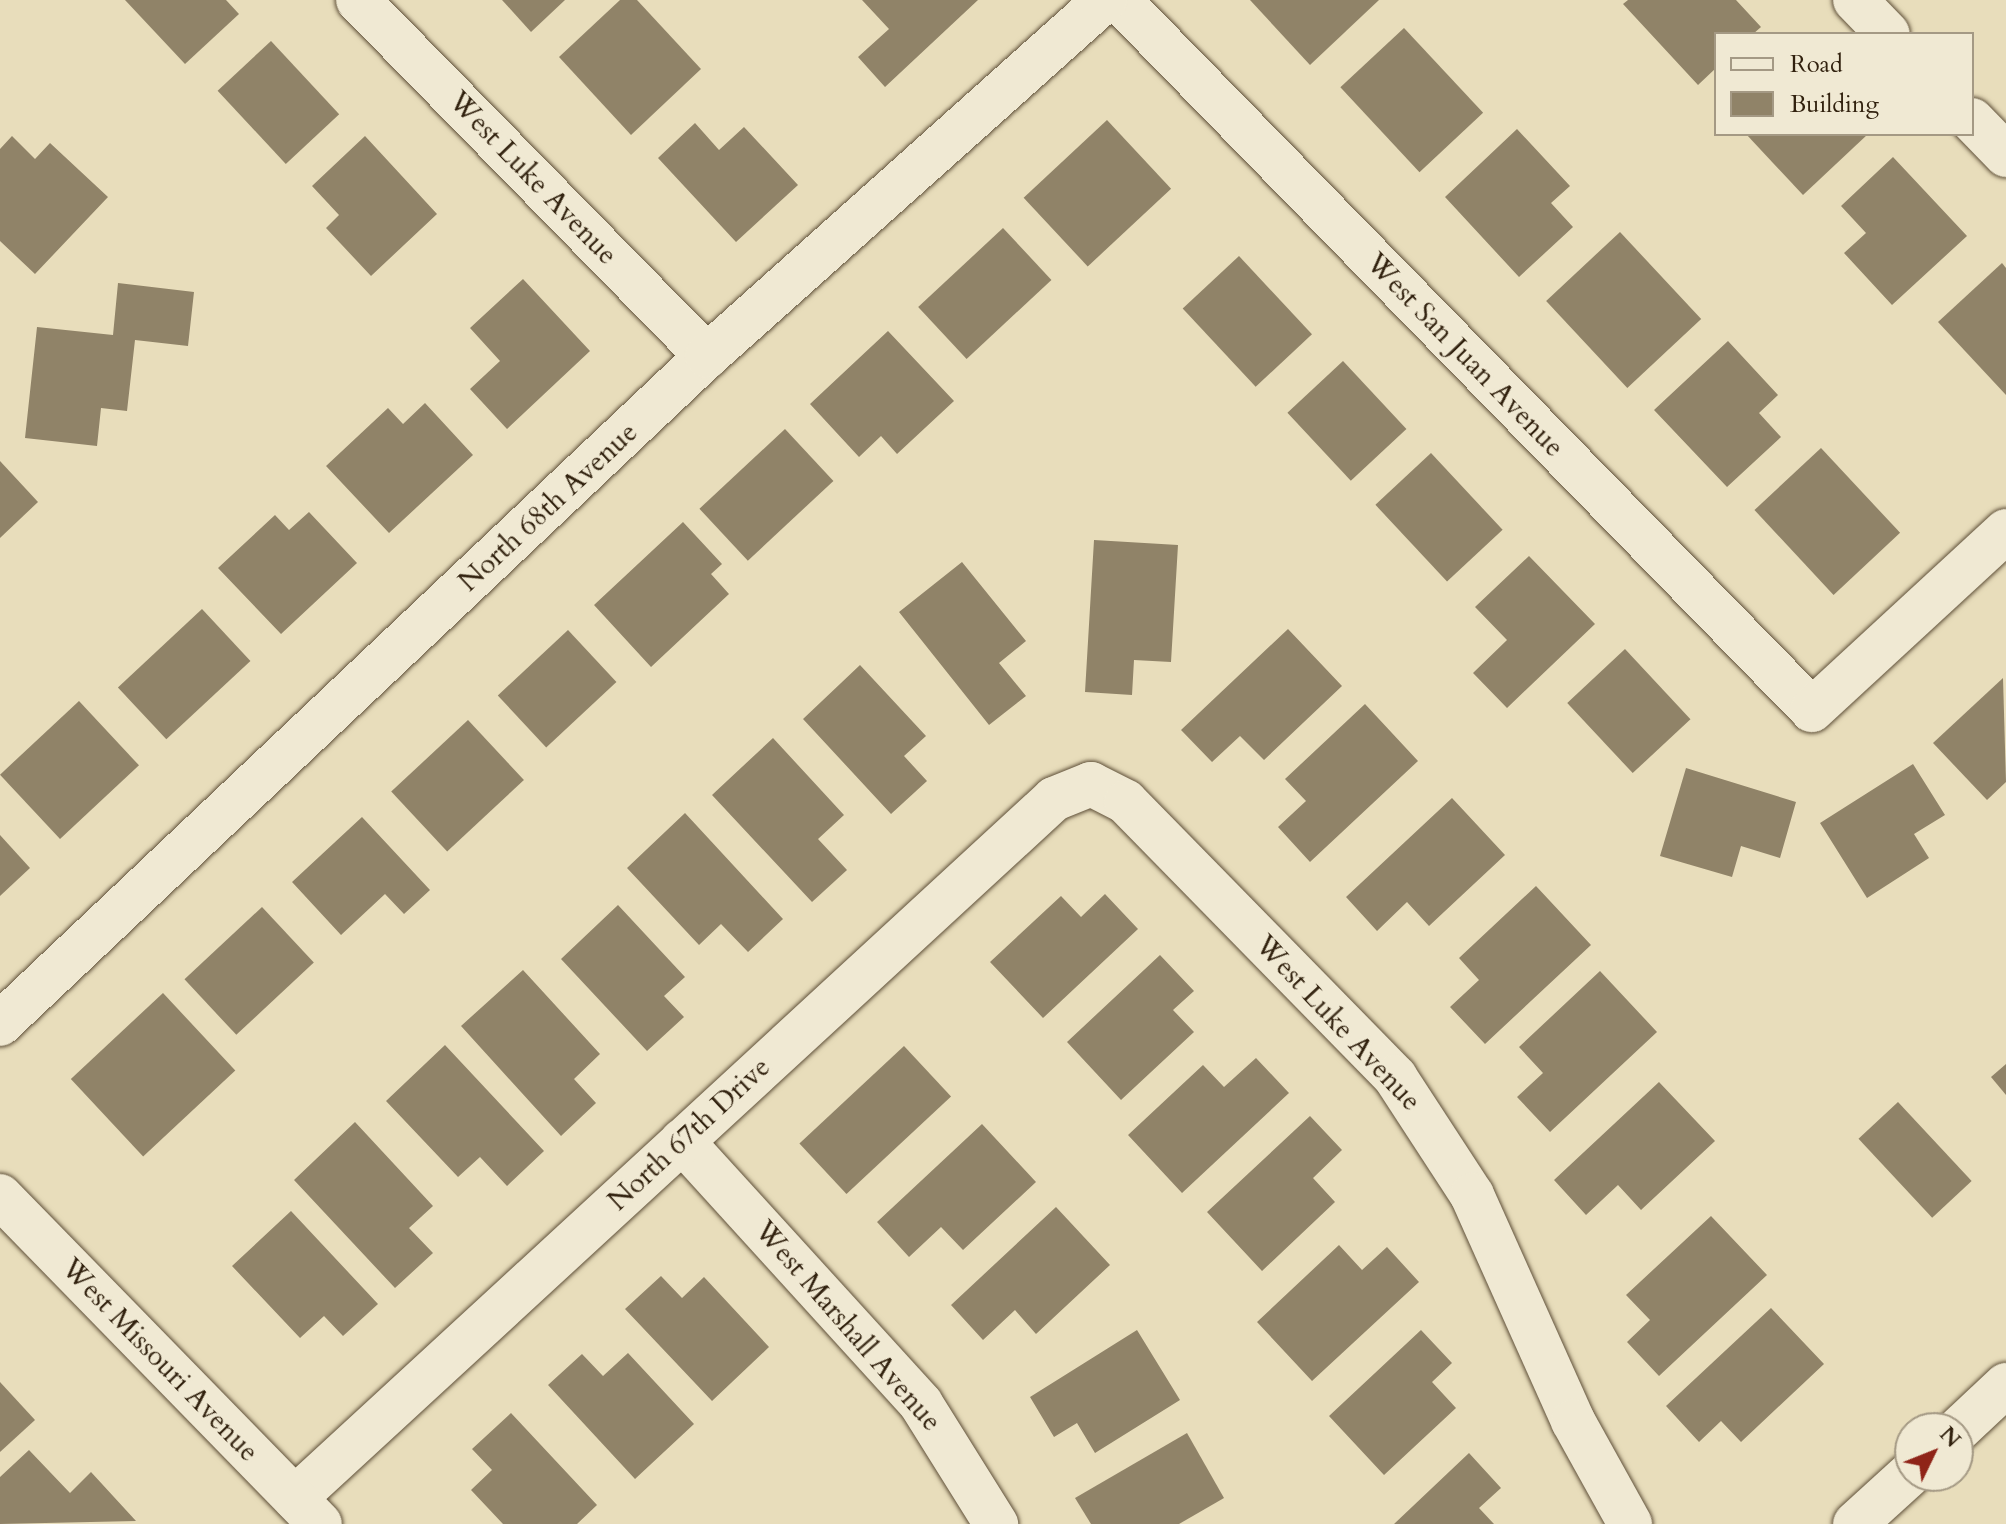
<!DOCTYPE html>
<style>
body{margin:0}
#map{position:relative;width:2006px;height:1524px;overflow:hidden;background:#e8ddbb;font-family:Cardo,serif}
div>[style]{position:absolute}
.building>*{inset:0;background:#908368;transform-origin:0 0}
.roads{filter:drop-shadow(0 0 2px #5f5039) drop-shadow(0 0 2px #5f5039)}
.street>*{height:44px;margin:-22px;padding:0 22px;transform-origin:22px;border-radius:22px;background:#f0e9d3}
.secondary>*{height:44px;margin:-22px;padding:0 22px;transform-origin:22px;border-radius:22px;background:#f0e9d3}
span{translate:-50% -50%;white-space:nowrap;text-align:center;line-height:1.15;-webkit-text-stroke:6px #f0e9d3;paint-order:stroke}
.street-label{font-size:28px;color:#31210e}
.legend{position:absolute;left:1714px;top:32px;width:260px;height:104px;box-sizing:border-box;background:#f0e9d3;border:2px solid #a49984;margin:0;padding:10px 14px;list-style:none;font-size:24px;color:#31210e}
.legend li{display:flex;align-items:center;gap:16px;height:40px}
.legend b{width:40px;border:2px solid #a49984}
.north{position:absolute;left:1894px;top:1412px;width:80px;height:80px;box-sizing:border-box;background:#f0e9d3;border:2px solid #a49984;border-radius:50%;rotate:47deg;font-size:22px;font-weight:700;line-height:32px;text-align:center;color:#31210e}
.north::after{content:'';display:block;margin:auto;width:28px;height:36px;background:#8f2418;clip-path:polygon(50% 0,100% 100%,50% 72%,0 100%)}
</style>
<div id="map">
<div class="building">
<i style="clip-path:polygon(125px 0,226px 0,239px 14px,185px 64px)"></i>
<i style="clip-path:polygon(502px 0,565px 0,531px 32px)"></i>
<i style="clip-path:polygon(620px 0,637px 0,701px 69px,631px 135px,559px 57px)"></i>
<i style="clip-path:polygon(862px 0,978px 0,885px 87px,858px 57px,889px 29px)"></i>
<i style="clip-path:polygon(1250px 0,1379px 0,1310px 65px)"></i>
<i style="clip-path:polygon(1628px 0,1736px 0,1761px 27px,1753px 34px,1716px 34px,1716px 68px,1698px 85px,1623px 4px)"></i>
<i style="left:1404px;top:28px;width:116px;height:87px;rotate:47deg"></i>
<i style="left:271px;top:41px;width:100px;height:73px;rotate:47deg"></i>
<i style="left:1107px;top:120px;width:94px;height:114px;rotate:47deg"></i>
<i style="clip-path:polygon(695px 123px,719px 150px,744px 127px,798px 185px,736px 242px,658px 158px)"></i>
<i style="clip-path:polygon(1517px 129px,1570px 186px,1551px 203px,1573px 227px,1519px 277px,1445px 197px)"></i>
<i style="clip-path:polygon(1746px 134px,1868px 134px,1803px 195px)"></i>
<i style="clip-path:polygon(12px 136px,35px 159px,50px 143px,108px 197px,35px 274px,0 241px,0 149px)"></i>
<i style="clip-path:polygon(365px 136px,437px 214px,371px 276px,326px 228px,339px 215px,312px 186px)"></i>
<i style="clip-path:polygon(1893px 157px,1967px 236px,1892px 305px,1844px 253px,1866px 233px,1841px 206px)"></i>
<i style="left:1003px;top:228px;width:71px;height:116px;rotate:47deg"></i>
<i style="left:1620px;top:232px;width:119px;height:101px;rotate:47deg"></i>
<i style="left:1239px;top:256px;width:107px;height:77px;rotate:47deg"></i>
<i style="clip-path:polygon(2002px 263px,2006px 268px,2006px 395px,1938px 322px)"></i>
<i style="clip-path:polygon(523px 279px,590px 351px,507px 429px,470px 389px,500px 361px,470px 328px)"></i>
<i style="clip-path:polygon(118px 283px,194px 292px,188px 346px,135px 340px,127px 411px,101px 408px,97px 446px,25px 438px,37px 327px,113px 335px)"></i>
<i style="clip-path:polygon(888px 331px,954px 401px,897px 454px,881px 436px,859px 457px,810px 404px)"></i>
<i style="clip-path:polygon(1728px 341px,1778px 395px,1759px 413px,1781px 437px,1727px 487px,1654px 410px)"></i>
<i style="left:1343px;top:361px;width:93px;height:76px;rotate:47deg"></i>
<i style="clip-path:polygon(425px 403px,473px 455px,389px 533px,326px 466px,388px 408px,403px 424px)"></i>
<i style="left:785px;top:429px;width:71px;height:117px;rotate:47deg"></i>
<i style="left:1821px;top:448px;width:116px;height:91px;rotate:47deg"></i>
<i style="left:1431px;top:453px;width:105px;height:76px;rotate:47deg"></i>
<i style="clip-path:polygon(0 461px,38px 502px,0 538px)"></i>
<i style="clip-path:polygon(309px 512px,357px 563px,281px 634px,218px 568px,275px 515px,289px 530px)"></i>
<i style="clip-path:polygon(683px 522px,722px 564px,711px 574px,729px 594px,651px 667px,594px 605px)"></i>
<i style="clip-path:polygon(1094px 540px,1178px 545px,1171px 662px,1134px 660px,1132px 695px,1085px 692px)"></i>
<i style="clip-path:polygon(1529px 556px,1595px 624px,1507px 708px,1473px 673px,1507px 640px,1475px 607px)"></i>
<i style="clip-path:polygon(962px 562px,1026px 641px,999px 663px,1026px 696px,989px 725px,899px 612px)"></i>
<i style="left:202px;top:609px;width:71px;height:115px;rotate:47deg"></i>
<i style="clip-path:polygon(1288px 629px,1342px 686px,1264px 760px,1240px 736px,1212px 762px,1181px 730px)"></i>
<i style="left:568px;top:630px;width:71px;height:96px;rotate:47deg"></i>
<i style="left:1625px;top:649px;width:96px;height:79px;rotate:47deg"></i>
<i style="clip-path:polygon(860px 665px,926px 736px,904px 756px,927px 781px,891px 814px,803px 719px)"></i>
<i style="clip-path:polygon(2003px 678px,2006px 782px,1987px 800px,1933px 743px)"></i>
<i style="left:79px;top:701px;width:88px;height:108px;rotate:47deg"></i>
<i style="clip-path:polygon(1365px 704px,1418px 761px,1310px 862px,1278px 827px,1306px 801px,1285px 779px)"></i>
<i style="left:468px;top:720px;width:82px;height:105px;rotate:47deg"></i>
<i style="clip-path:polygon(773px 738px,844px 815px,818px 839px,847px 870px,812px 902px,712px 795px)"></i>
<i style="clip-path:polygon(1913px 764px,1945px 815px,1914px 834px,1929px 858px,1867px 898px,1820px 823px)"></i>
<i style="clip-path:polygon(1686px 768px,1796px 802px,1780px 858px,1741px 846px,1732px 877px,1660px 856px)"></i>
<i style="clip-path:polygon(1452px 798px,1505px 855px,1429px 926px,1407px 902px,1377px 931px,1346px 897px)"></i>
<i style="clip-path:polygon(685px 813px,783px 919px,748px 952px,721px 924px,699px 945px,627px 868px)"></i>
<i style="clip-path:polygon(362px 817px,430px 890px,404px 914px,385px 894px,341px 935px,292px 882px)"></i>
<i style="clip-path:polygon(0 835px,30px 868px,0 896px)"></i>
<i style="clip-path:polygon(1536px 886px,1591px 945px,1485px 1044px,1450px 1007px,1479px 980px,1459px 958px)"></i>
<i style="clip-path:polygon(1105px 894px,1138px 929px,1043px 1018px,990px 962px,1061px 896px,1081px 917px)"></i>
<i style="clip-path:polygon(618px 905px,685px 977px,664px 996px,684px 1017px,647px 1051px,561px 959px)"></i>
<i style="left:262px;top:907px;width:76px;height:106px;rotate:47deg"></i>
<i style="clip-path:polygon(1160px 955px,1194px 991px,1173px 1010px,1194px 1032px,1121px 1100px,1067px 1042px)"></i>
<i style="clip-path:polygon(523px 970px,600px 1054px,574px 1079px,596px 1103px,561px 1136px,461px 1026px)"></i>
<i style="clip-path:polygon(1600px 971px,1657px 1032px,1550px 1132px,1517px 1097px,1543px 1073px,1519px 1047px)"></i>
<i style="left:163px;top:993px;width:106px;height:126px;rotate:47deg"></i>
<i style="clip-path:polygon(445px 1045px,544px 1151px,507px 1186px,480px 1157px,458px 1177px,386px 1101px)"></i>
<i style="left:904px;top:1046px;width:69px;height:143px;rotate:47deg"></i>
<i style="clip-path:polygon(1256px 1058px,1289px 1093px,1182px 1193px,1128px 1135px,1203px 1065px,1224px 1087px)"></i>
<i style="clip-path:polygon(2006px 1064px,2006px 1095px,1991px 1077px)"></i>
<i style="clip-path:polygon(1659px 1082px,1715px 1141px,1641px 1210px,1618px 1185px,1586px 1215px,1554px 1180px)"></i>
<i style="left:1898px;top:1102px;width:108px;height:54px;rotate:47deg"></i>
<i style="clip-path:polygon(1310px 1116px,1342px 1150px,1313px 1178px,1335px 1202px,1262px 1271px,1207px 1212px)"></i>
<i style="clip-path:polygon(355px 1122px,433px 1206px,409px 1228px,433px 1253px,395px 1288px,294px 1180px)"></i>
<i style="clip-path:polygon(982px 1124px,1036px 1182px,963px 1250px,941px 1227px,909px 1257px,877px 1222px)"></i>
<i style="clip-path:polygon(1056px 1207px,1110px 1265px,1036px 1334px,1015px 1310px,983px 1340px,951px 1305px)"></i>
<i style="clip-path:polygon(291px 1211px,378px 1304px,343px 1336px,324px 1316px,300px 1338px,232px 1266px)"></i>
<i style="clip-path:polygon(1711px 1216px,1767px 1275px,1659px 1376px,1627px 1342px,1650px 1320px,1626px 1295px)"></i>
<i style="clip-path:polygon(1339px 1245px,1362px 1270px,1387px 1247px,1419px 1282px,1312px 1381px,1257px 1322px)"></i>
<i style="clip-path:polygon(661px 1276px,682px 1298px,704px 1277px,769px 1347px,712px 1401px,625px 1309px)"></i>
<i style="clip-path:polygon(1771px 1308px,1824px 1364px,1741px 1442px,1721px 1421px,1699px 1442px,1666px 1406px)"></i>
<i style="clip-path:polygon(1137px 1330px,1180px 1400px,1095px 1453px,1077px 1423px,1054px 1437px,1030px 1397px)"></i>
<i style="clip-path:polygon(1421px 1330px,1452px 1363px,1432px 1382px,1456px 1408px,1384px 1475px,1329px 1416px)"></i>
<i style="clip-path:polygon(628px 1353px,694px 1424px,635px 1479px,548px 1385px,582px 1354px,603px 1376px)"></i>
<i style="clip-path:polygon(0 1382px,35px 1420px,0 1452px)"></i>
<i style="clip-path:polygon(511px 1413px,597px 1505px,577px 1524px,503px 1524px,471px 1490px,492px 1470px,472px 1449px)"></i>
<i style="clip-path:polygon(1187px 1433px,1224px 1498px,1179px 1524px,1091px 1524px,1075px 1498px)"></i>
<i style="clip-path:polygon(29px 1450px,70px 1493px,91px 1472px,136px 1521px,0 1524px,0 1477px)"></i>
<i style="clip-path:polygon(1469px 1453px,1501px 1488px,1479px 1508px,1494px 1524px,1394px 1524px)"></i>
</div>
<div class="roads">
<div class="street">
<i style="left:358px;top:0;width:499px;rotate:45.6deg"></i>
<i style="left:1119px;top:0;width:992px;rotate:45.69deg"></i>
<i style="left:1812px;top:710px;width:264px;rotate:-42.7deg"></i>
<i style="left:1855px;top:0;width:47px;rotate:45.9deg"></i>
<i style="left:1972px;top:120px;width:49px;rotate:45.8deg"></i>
<i style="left:0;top:1024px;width:973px;rotate:-43.38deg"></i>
<i style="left:707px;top:356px;width:534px;rotate:-41.81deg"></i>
<i style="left:682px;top:1141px;width:355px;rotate:47.7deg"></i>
<i style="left:921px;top:1404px;width:142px;rotate:58deg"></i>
<i style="left:295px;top:1498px;width:1032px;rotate:-42.64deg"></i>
<i style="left:1054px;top:799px;width:40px;rotate:-22deg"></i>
<i style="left:1091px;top:784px;width:39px;rotate:27deg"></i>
<i style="left:1126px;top:802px;width:385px;rotate:45.6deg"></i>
<i style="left:1395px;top:1077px;width:141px;rotate:56.9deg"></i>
<i style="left:1472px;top:1195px;width:248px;rotate:65.9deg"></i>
<i style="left:1573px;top:1421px;width:118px;rotate:61deg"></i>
</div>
<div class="secondary">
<i style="left:0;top:1196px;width:458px;rotate:45.7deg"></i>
<i style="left:1958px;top:1430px;width:66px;rotate:-43.2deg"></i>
<i style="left:1855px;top:1524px;width:74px;rotate:-42.3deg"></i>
</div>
</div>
<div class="street-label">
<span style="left:533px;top:178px;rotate:46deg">West Luke Avenue</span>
<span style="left:1465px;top:355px;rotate:46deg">West San Juan Avenue</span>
<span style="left:548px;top:507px;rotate:-43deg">North 68th Avenue</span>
<span style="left:1338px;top:1023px;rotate:47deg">West Luke Avenue</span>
<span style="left:689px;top:1134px;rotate:-43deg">North 67th Drive</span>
<span style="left:848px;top:1326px;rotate:49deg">West Marshall Avenue</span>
<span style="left:160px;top:1360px;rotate:46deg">West Missouri Avenue</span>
</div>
<ul class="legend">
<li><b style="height:10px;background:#f0e9d3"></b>Road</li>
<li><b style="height:22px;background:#908368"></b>Building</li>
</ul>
<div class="north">N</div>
</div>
